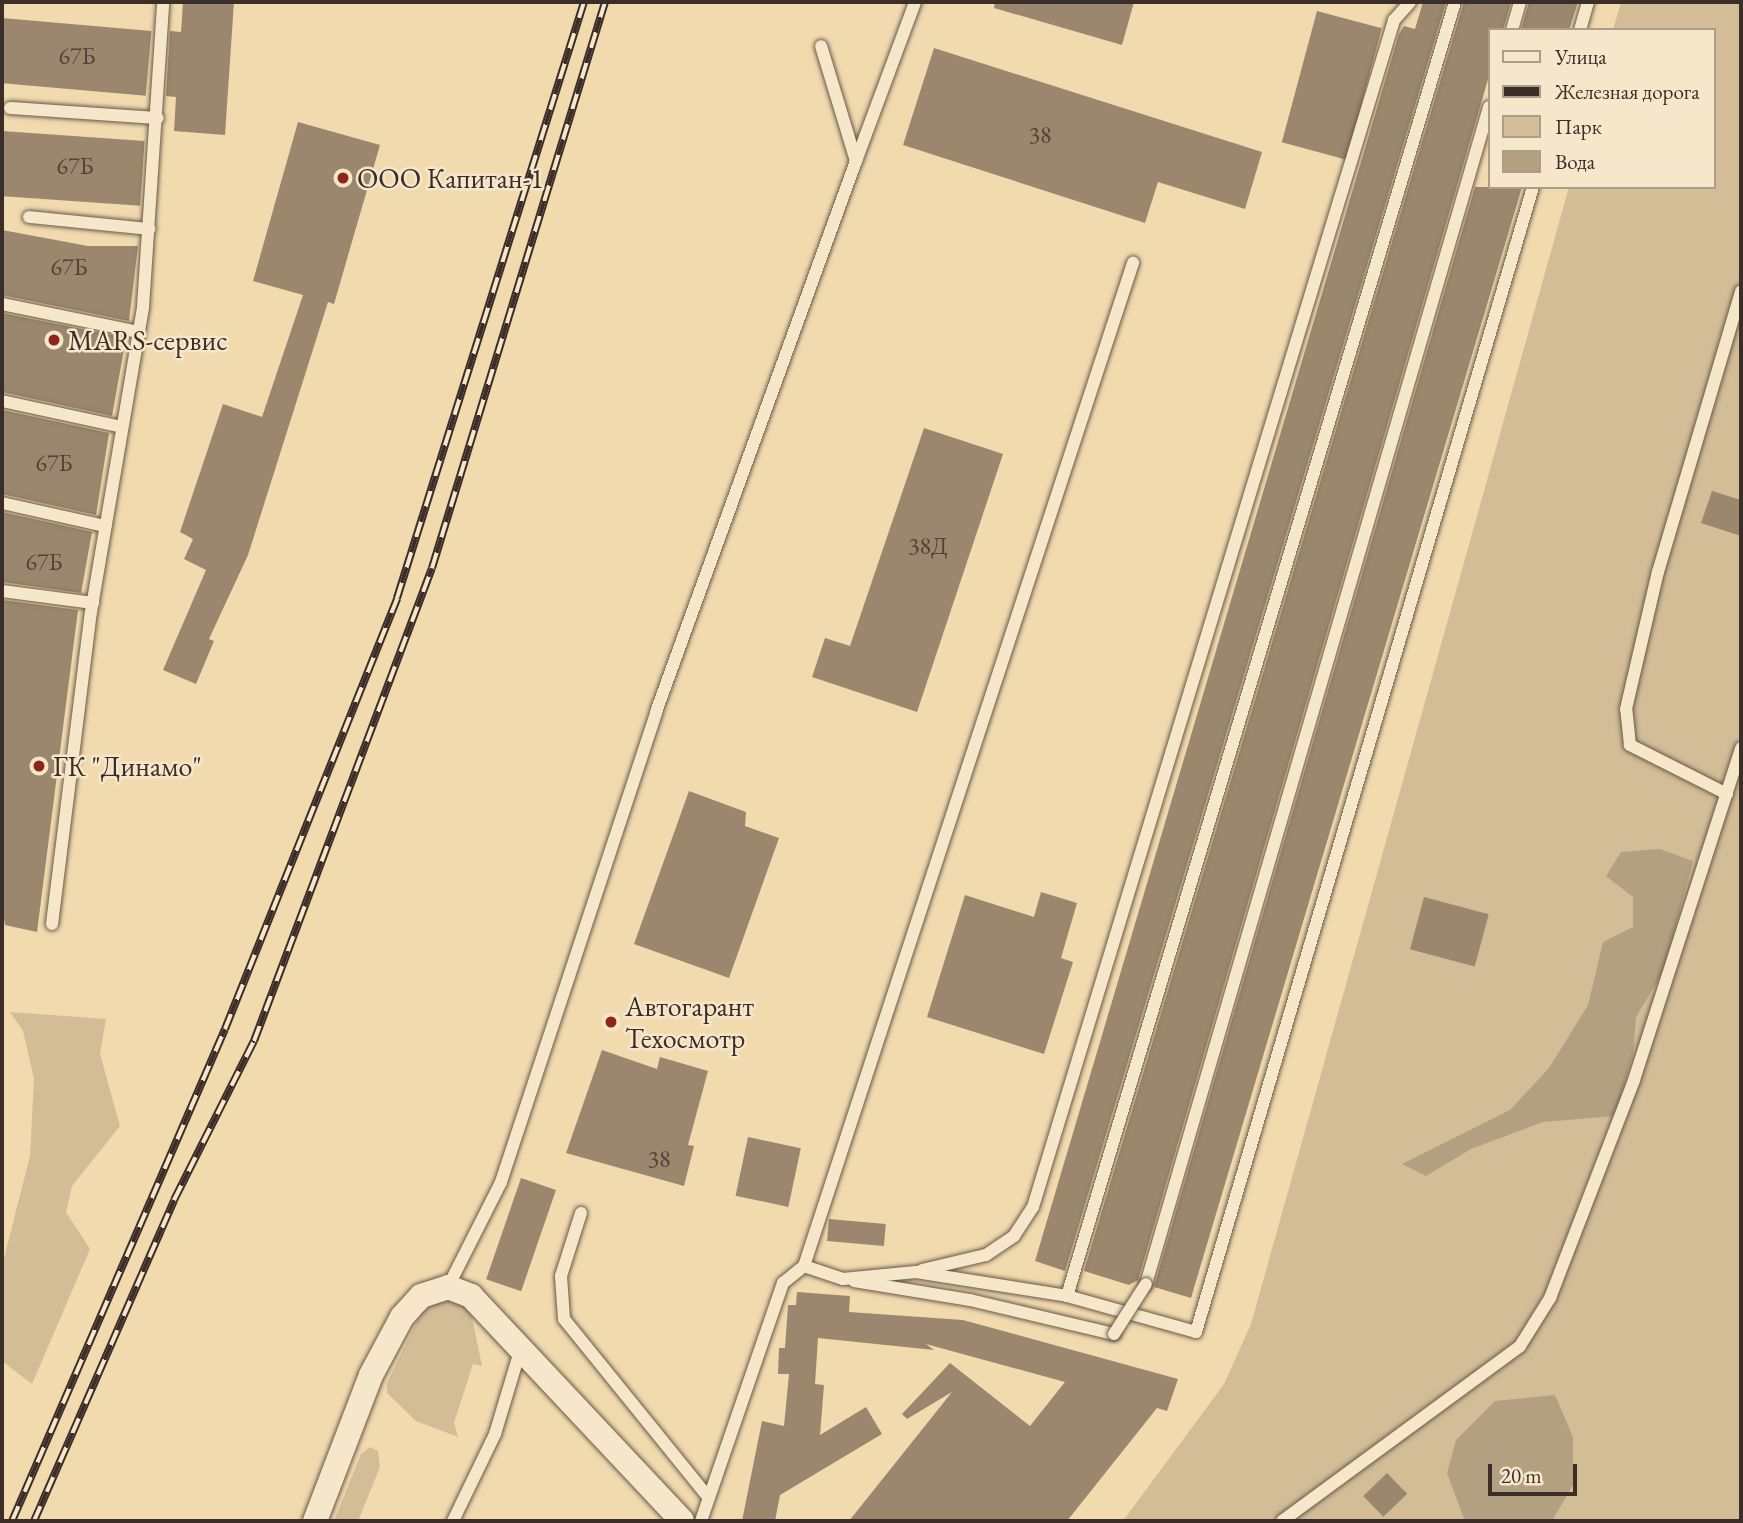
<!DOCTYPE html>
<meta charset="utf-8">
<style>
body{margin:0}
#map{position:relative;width:1743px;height:1523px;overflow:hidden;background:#f1daae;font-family:"EB Garamond",serif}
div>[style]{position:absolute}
.green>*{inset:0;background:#d2bd97}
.water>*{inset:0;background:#b3a081}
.building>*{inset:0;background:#9a876e;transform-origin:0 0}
.roads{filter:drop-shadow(0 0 2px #68594a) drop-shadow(0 0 2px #68594a)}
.service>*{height:12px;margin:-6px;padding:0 6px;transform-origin:6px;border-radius:6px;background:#f6e7ca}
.minor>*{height:24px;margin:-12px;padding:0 12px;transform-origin:12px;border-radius:12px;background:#f6e7ca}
.rail>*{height:8px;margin-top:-4px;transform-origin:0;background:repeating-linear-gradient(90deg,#f6e7ca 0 16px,#3b2e29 0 32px);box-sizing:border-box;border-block:2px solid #3b2e29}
.bridges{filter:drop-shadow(0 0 2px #68594a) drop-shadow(0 0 2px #68594a)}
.service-bridge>*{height:12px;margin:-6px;padding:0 6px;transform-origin:6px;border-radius:6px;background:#f6e7ca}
.dots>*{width:19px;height:19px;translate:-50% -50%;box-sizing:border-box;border:4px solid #f6e7ca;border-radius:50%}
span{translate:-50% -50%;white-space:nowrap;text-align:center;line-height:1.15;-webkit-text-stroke:5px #f6e7ca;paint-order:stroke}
.number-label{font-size:24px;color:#53443a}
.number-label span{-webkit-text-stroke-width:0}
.poi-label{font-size:28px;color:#3b2e29}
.left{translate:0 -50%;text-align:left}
.frame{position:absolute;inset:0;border:4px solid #3b2e29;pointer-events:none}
.legend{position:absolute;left:1488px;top:28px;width:228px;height:161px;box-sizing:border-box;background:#f6e7ca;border:2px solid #ab9d8a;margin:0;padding:9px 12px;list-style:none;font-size:21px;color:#3b2e29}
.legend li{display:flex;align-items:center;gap:14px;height:35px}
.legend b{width:35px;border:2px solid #ab9d8a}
.scale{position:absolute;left:1488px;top:1464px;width:89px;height:32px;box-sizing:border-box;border:4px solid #3b2e29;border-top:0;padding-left:9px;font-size:21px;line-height:24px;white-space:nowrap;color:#3b2e29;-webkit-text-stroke:5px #f6e7ca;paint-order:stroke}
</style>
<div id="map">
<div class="green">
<i style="clip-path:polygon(1621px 2px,1741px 2px,1741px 1521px,1123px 1521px,1224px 1384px,1251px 1324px,1569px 187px,1713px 187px,1713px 30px,1613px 30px)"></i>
<i style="clip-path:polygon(10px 1012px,106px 1019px,100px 1054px,120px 1126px,72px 1186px,66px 1212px,90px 1249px,32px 1384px,2px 1361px,2px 1266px,30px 1156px,34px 1079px,23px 1031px)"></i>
<i style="clip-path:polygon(445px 1296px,469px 1303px,482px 1366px,473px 1364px,454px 1423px,458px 1437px,416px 1421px,387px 1393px,387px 1383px,421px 1313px)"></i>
<i style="clip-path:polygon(370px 1447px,378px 1451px,380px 1467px,358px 1521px,334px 1521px,361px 1454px)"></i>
</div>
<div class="water">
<i style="clip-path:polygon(1660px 849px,1693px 861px,1663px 972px,1636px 1017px,1633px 1053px,1615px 1116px,1543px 1122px,1471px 1149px,1426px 1176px,1402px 1164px,1510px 1110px,1549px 1068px,1588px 1005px,1603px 942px,1633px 927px,1633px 897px,1606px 876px,1621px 852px)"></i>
<i style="clip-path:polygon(1555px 1395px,1573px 1437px,1573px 1485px,1552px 1521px,1465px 1521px,1447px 1473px,1456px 1440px,1495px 1401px)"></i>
</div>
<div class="building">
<i style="clip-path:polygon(183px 2px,234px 2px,225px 135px,174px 131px,176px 97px,166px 96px,170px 31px,181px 32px)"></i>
<i style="clip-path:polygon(995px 2px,1134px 2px,1122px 45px,994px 8px)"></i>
<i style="clip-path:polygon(1423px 2px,1446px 2px,1065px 1271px,1035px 1261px,1399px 34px,1404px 26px,1415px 29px)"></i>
<i style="clip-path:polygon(1464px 2px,1511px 2px,1503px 30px,1489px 30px,1489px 76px,1138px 1280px,1129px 1285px,1084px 1271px)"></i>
<i style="clip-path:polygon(1529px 2px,1578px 2px,1569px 30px,1521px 30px)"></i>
<i style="left:1317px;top:11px;width:67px;height:136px;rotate:15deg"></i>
<i style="left:2px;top:18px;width:150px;height:65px;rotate:5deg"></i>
<i style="clip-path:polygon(934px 48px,1262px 152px,1245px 209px,1158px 182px,1145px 223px,903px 145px)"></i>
<i style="clip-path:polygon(298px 122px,380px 145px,334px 304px,328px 302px,248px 555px,209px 639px,214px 641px,196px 684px,163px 670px,206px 570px,184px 559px,193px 539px,180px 532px,223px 404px,262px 417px,303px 295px,253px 281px)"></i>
<i style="left:2px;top:131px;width:143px;height:65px;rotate:4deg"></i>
<i style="clip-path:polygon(1475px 187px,1522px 187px,1191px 1298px,1154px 1287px)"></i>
<i style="clip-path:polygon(2px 230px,88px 246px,138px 246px,129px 321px,2px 295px)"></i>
<i style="clip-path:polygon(2px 313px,126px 338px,112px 416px,2px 392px)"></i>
<i style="clip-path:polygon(2px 410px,109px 433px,96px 515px,2px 494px)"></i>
<i style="clip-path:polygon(924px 428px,1003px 454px,917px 712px,812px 677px,825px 638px,850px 646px)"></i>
<i style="clip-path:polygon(1712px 491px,1741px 500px,1741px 536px,1701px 523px)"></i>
<i style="clip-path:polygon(2px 512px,92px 532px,81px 593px,2px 582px)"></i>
<i style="clip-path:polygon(2px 600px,78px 610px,37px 932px,5px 925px,2px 906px)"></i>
<i style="clip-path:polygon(689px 791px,746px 812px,745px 826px,779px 838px,729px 978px,634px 944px)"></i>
<i style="clip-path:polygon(1041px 892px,1077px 903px,1061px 958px,1073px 962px,1044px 1054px,927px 1017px,965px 895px,1034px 917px)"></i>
<i style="left:1424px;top:897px;width:67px;height:54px;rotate:15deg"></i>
<i style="clip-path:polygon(602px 1050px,657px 1069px,660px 1057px,708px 1071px,688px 1145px,694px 1146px,684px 1186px,566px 1153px)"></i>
<i style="left:748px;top:1137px;width:54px;height:60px;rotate:12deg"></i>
<i style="left:521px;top:1178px;width:37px;height:107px;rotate:19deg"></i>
<i style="left:829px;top:1219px;width:57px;height:22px;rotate:5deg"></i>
<i style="clip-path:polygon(797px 1292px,850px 1296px,849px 1312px,963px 1320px,1178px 1379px,1167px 1411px,1157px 1408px,1067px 1521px,849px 1521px,952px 1392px,907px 1419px,902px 1414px,950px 1363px,1030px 1426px,1065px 1382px,926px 1344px,934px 1350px,818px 1338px,815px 1384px,824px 1385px,820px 1435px,866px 1407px,882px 1434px,780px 1495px,775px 1521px,742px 1521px,762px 1421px,784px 1426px,789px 1374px,778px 1374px,779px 1348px,785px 1348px,788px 1305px,796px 1305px)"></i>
<i style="left:1387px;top:1473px;width:29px;height:33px;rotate:46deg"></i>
</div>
<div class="roads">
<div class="service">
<i style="left:1512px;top:30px;width:29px;rotate:-74deg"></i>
<i style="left:1580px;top:30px;width:29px;rotate:-74deg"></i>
<i style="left:10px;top:108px;width:148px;rotate:3.9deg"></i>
<i style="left:856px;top:161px;width:170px;rotate:-69.6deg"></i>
<i style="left:29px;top:217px;width:121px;rotate:5.7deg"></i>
<i style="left:2px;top:304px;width:139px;rotate:11.6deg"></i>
<i style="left:2px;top:401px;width:123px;rotate:12.2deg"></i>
<i style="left:2px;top:503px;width:106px;rotate:12.6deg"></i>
<i style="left:2px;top:591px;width:92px;rotate:7.5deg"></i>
<i style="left:1727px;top:794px;width:109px;rotate:-153.2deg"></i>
<i style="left:1630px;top:745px;width:36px;rotate:-96deg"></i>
<i style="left:1626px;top:709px;width:141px;rotate:-76.9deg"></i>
<i style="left:1658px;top:572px;width:293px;rotate:-73.5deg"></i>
<i style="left:52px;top:924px;width:314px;rotate:-82.9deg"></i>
<i style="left:91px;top:612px;width:309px;rotate:-80.3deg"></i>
<i style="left:143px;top:307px;width:306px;rotate:-86.2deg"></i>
<i style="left:581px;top:1213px;width:66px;rotate:107.6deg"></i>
<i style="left:561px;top:1276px;width:43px;rotate:86deg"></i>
<i style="left:564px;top:1319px;width:230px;rotate:51deg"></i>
<i style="left:804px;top:1266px;width:1056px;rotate:-71.84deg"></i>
<i style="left:922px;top:1270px;width:66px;rotate:-13.2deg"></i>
<i style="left:986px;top:1255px;width:34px;rotate:-34deg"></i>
<i style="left:1014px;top:1236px;width:35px;rotate:-57deg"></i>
<i style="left:1033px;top:1207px;width:1241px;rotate:-73.08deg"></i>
<i style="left:1394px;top:20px;width:24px;rotate:-48deg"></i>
<i style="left:854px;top:1281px;width:118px;rotate:9.3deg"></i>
<i style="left:970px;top:1300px;width:148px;rotate:13.3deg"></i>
<i style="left:1146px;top:1284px;width:1226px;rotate:-73.75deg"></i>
<i style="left:448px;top:1287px;width:118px;rotate:-63.2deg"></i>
<i style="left:501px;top:1182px;width:495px;rotate:-71.7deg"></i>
<i style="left:656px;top:712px;width:586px;rotate:-70.05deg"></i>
<i style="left:856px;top:161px;width:120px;rotate:-106.9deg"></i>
<i style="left:1067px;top:1296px;width:1351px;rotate:-73.31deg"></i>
<i style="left:453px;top:1521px;width:97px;rotate:-64.2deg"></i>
<i style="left:495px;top:1434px;width:90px;rotate:-73.2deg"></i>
<i style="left:701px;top:1521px;width:252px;rotate:-71deg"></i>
<i style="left:783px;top:1283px;width:27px;rotate:-39deg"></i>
<i style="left:804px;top:1266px;width:41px;rotate:18.4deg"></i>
<i style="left:843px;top:1279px;width:73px;rotate:-5.5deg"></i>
<i style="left:916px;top:1272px;width:153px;rotate:9deg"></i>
<i style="left:1067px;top:1296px;width:134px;rotate:15.6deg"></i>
<i style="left:1196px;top:1332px;width:1194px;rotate:-73.6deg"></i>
<i style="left:1282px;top:1521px;width:295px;rotate:-36.3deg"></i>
<i style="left:1520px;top:1346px;width:57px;rotate:-58deg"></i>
<i style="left:1550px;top:1298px;width:234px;rotate:-68.9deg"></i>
<i style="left:1634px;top:1080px;width:349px;rotate:-72.1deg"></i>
</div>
<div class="minor">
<i style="left:315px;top:1521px;width:156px;rotate:-69deg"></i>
<i style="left:371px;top:1375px;width:66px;rotate:-61.9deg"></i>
<i style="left:402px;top:1317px;width:28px;rotate:-48deg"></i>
<i style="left:421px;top:1296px;width:28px;rotate:-18deg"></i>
<i style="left:448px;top:1287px;width:25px;rotate:21deg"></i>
<i style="left:471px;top:1296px;width:308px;rotate:46.8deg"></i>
</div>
</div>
<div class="rail">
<i style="left:12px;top:1521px;width:536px;rotate:-66.59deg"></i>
<i style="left:225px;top:1029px;width:464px;rotate:-68.2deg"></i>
<i style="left:397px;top:598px;width:625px;rotate:-72.58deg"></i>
<i style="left:34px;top:1521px;width:350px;rotate:-66.4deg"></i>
<i style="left:174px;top:1200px;width:178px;rotate:-63.3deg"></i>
<i style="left:254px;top:1041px;width:505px;rotate:-69.38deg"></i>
<i style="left:432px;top:568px;width:592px;rotate:-73deg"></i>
</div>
<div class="bridges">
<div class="service-bridge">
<i style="left:1114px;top:1334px;width:59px;rotate:-57.4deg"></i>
</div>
</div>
<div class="dots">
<i style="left:343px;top:178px;background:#8f2418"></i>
<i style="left:54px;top:340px;background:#8f2418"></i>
<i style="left:39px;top:766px;background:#8f2418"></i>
<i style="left:611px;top:1022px;background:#8f2418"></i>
</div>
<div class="number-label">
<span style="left:77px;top:56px">67Б</span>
<span style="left:1040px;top:135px">38</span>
<span style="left:75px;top:166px">67Б</span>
<span style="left:69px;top:267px">67Б</span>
<span style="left:54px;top:463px">67Б</span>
<span style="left:928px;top:546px">38Д</span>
<span style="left:44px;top:562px">67Б</span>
<span style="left:659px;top:1159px">38</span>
</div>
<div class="poi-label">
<span class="left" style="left:357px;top:178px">ООО Капитан-1</span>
<span class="left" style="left:68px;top:340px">MARS-сервис</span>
<span class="left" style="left:53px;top:766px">ГК "Динамо"</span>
<span class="left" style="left:625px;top:1022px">Автогарант<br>Техосмотр</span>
</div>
<div class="frame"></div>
<ul class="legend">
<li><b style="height:9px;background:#f6e7ca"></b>Улица</li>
<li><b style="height:9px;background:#3b2e29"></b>Железная дорога</li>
<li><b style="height:19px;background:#d2bd97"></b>Парк</li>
<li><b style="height:19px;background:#b3a081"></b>Вода</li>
</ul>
<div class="scale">20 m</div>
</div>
